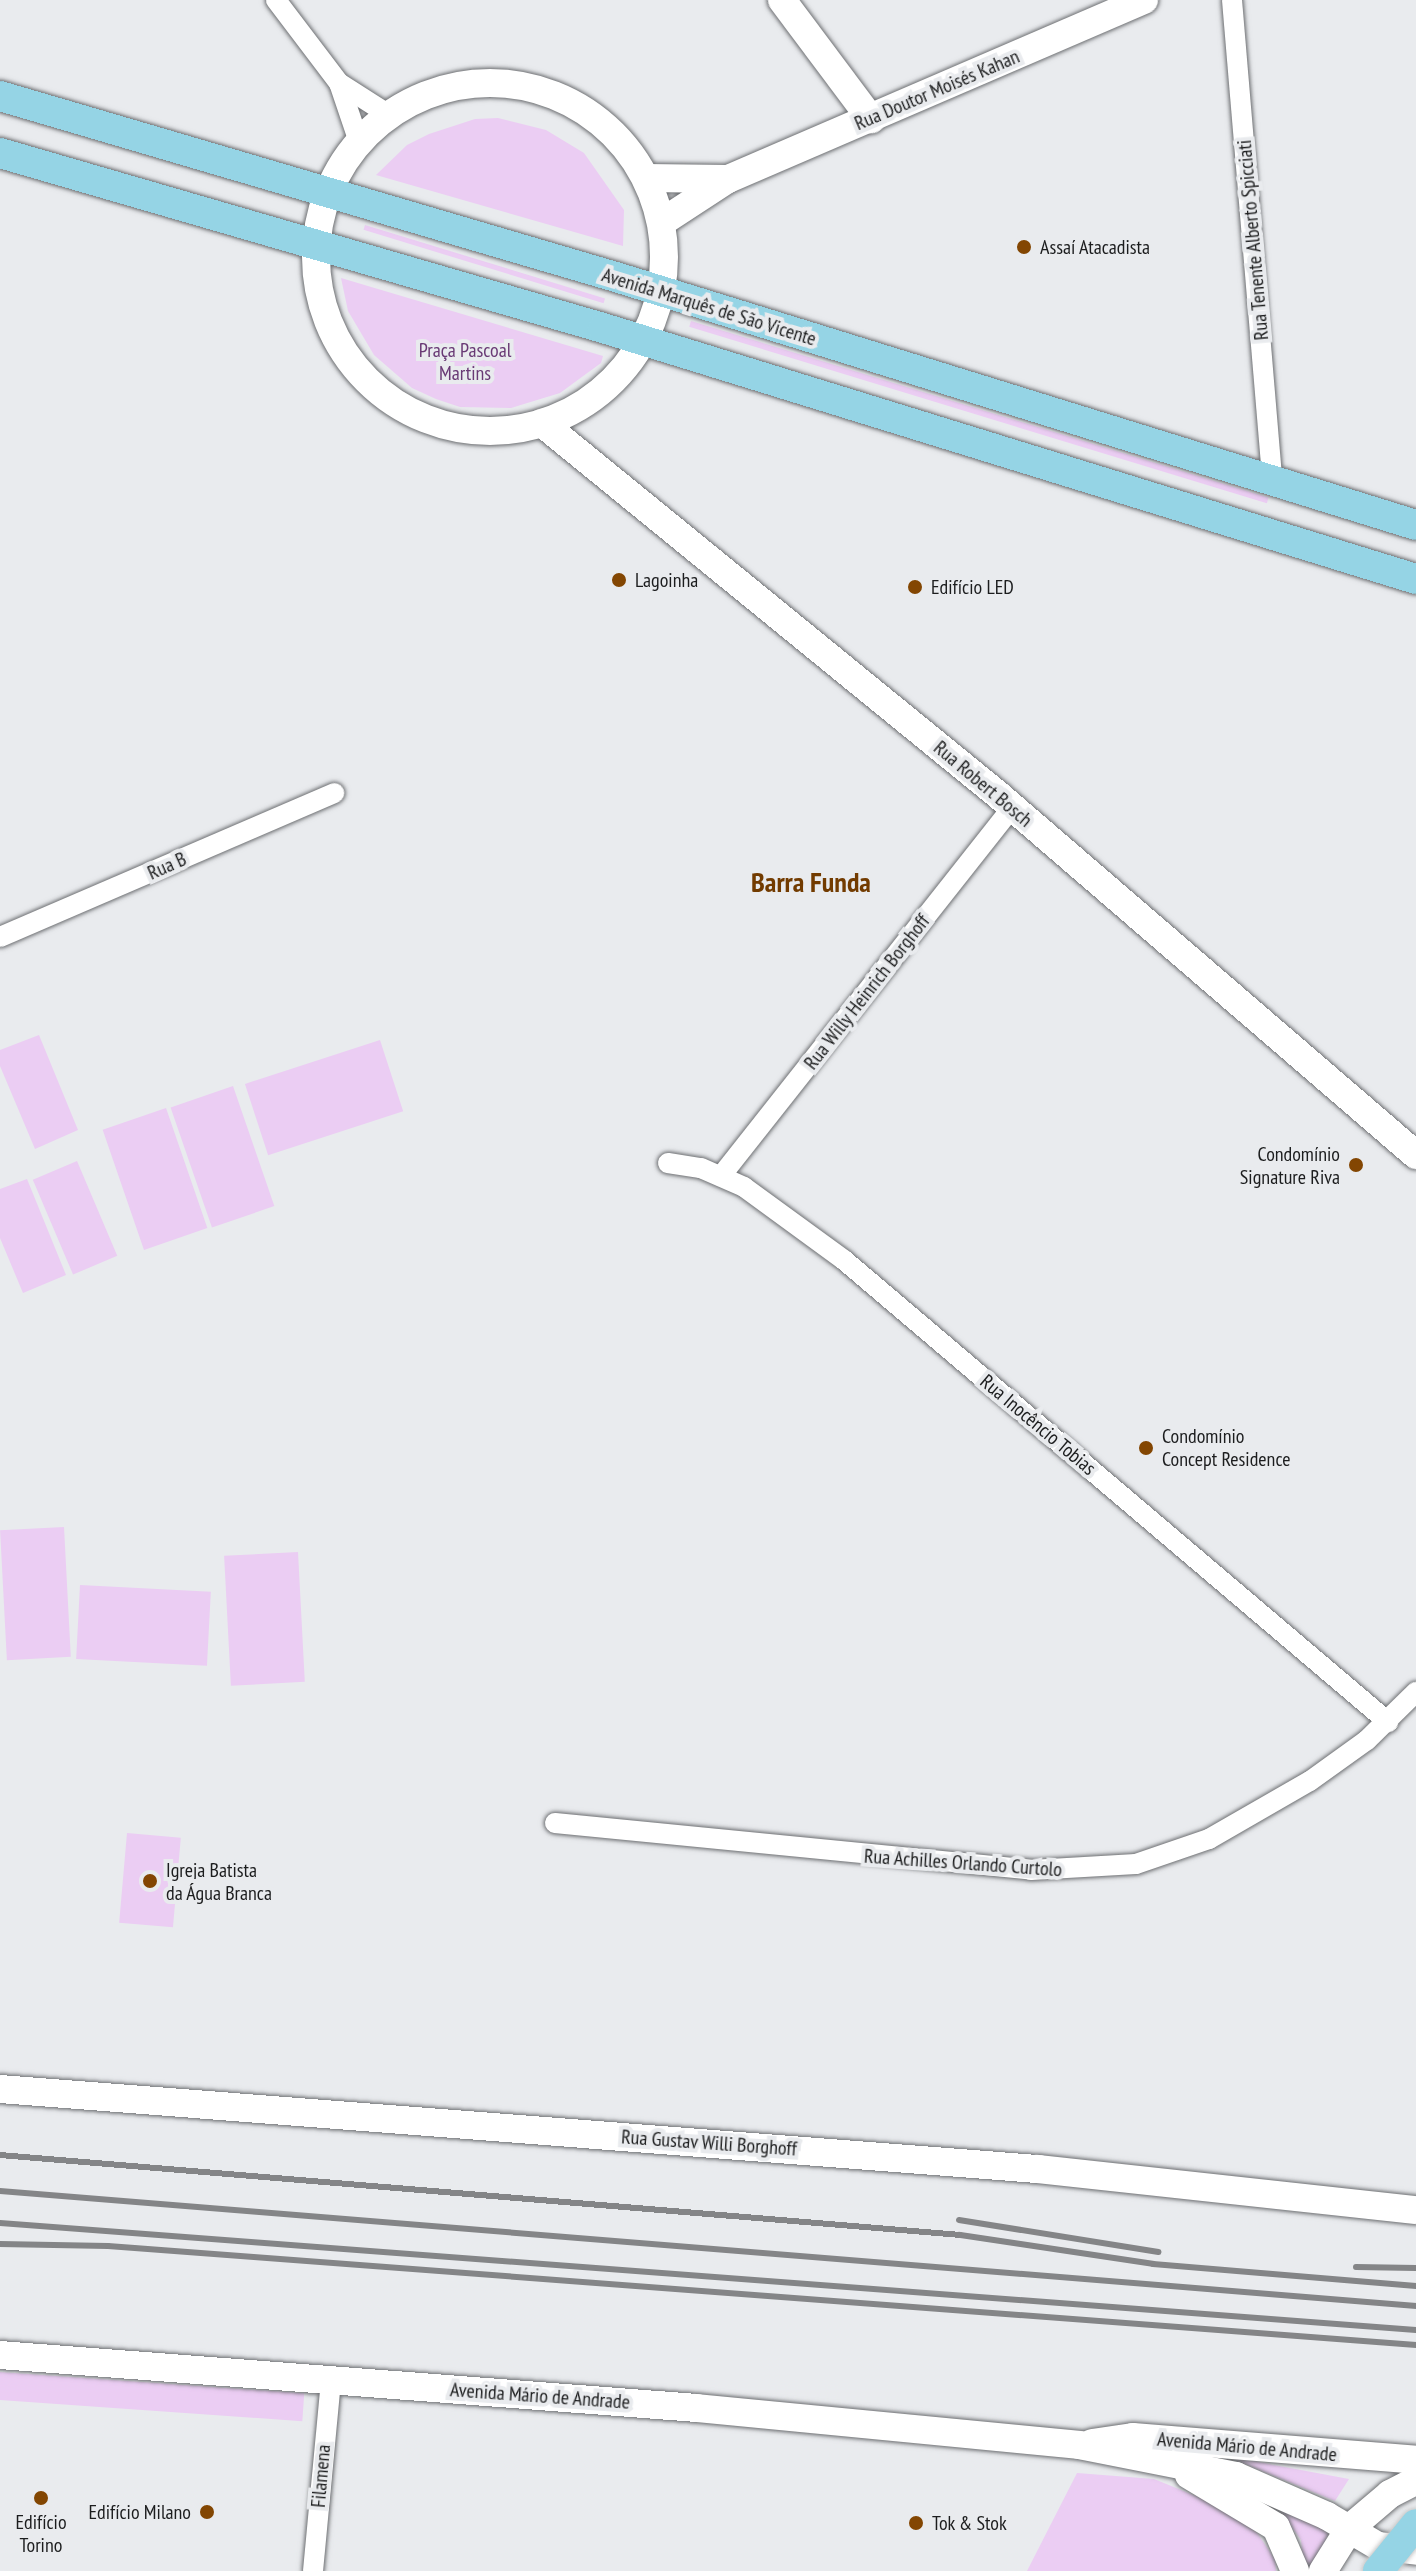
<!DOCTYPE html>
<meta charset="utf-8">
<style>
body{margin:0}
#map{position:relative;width:1416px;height:2571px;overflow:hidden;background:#e9ebee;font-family:"PT Sans Narrow",sans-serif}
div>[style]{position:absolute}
.green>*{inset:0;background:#ebcdf3;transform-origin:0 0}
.roads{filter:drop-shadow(0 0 2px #6d6f72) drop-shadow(0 0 2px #6d6f72)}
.street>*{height:20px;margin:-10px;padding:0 10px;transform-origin:10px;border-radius:10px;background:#fff}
.secondary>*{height:28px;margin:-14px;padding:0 14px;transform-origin:14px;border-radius:14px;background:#fff}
.secondary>.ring{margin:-14px;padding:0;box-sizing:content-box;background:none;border:28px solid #fff;border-radius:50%}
.primary>*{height:30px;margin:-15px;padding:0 15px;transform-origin:15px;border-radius:15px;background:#95d4e5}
.rail>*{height:6px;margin:-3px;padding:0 3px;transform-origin:3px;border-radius:3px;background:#848587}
.bridges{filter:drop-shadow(0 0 2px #c9c9c9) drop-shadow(0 0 2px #c9c9c9)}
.primary-bridge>*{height:30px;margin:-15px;padding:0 15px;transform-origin:15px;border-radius:15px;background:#95d4e5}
.dots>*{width:22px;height:22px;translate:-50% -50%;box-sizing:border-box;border:4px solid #e9ebee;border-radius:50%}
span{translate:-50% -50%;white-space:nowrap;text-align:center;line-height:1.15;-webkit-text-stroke:8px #e9ebee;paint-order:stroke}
.street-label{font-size:20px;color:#1c1d1e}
.poi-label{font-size:20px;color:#1c1d1e}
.left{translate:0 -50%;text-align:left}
.right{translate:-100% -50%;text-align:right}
.park-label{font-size:20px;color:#693a75}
.district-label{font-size:28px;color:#723b00;font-weight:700}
</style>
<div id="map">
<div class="green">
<i style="clip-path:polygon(498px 118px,546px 130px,584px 153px,624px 210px,623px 246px,376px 175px,407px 145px,429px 134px,475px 119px)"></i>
<i style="left:365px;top:225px;width:251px;height:5px;rotate:17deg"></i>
<i style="clip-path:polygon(341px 278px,603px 356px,601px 363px,560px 393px,511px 408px,460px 407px,436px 399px,412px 388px,374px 355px,348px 311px)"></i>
<i style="left:691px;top:321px;width:604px;height:6px;rotate:17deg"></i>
<i style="clip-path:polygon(39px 1035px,78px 1130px,35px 1149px,0 1066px,0 1050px)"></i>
<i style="left:380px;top:1040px;width:75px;height:142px;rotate:72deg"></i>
<i style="left:233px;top:1086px;width:127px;height:66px;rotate:71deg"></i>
<i style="left:166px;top:1108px;width:127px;height:67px;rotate:71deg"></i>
<i style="left:77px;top:1161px;width:103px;height:48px;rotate:67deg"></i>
<i style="clip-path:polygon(27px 1179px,66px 1275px,23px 1293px,0 1238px,0 1189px)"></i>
<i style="left:64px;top:1527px;width:130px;height:64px;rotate:87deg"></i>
<i style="left:298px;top:1552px;width:130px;height:74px;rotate:87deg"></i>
<i style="left:80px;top:1585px;width:131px;height:74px;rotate:3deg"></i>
<i style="left:127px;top:1833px;width:54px;height:90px;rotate:5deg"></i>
<i style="left:0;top:2372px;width:305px;height:28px;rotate:4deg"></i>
<i style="clip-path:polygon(1226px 2456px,1349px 2479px,1335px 2501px)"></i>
<i style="clip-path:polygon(1077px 2473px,1154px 2479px,1230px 2510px,1257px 2533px,1275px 2559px,1276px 2571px,1027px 2571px)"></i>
<i style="clip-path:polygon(1271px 2498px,1332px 2525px,1312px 2571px,1304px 2571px,1301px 2540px)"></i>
</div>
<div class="roads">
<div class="street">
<i style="left:276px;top:0;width:104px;rotate:52.8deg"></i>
<i style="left:339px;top:83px;width:62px;rotate:71.3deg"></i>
<i style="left:1232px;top:0;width:483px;rotate:85.2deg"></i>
<i style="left:339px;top:83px;width:59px;rotate:32.6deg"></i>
<i style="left:0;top:937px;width:364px;rotate:-23.3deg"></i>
<i style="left:668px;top:1163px;width:33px;rotate:9deg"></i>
<i style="left:701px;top:1168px;width:47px;rotate:23.8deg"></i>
<i style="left:744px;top:1187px;width:124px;rotate:36.1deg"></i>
<i style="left:844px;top:1260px;width:714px;rotate:40.34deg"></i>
<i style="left:721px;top:1176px;width:469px;rotate:-51.7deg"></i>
<i style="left:555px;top:1823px;width:478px;rotate:5.6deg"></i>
<i style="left:1031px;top:1870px;width:105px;rotate:-3.3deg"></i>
<i style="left:1136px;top:1864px;width:77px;rotate:-18.9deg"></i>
<i style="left:1209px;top:1839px;width:116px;rotate:-29.9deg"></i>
<i style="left:1310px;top:1781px;width:70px;rotate:-35.7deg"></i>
<i style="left:1367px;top:1740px;width:69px;rotate:-44.4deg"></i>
<i style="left:313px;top:2571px;width:191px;rotate:-84.6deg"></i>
</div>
<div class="secondary">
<i style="left:782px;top:0;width:149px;rotate:53.2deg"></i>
<i class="ring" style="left:316px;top:83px;width:320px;height:320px"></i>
<i style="left:646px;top:178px;width:82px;rotate:0.7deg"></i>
<i style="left:662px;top:222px;width:79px;rotate:-33.1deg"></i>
<i style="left:728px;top:179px;width:453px;rotate:-23.3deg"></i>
<i style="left:542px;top:423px;width:587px;rotate:39.19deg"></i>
<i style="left:997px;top:794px;width:553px;rotate:40.75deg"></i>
<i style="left:0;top:2089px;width:1041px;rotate:4.41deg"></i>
<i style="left:1038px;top:2169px;width:380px;rotate:6.2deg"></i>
<i style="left:0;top:2355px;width:698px;rotate:4.35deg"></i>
<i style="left:696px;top:2408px;width:385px;rotate:5.5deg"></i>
<i style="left:1079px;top:2445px;width:160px;rotate:11.2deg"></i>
<i style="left:1236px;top:2476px;width:99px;rotate:23.7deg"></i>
<i style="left:1327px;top:2516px;width:59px;rotate:30.5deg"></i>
<i style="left:1378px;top:2546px;width:38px;rotate:7deg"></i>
<i style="left:1092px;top:2443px;width:41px;rotate:-8.3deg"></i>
<i style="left:1133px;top:2437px;width:284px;rotate:4.6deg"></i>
<i style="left:1189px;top:2475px;width:101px;rotate:30.9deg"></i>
<i style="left:1276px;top:2527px;width:48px;rotate:66.6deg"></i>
<i style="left:1323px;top:2571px;width:51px;rotate:-57.9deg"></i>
<i style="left:1350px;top:2528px;width:52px;rotate:-40.4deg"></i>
<i style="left:1390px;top:2494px;width:29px;rotate:-27deg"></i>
</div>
<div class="primary">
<i style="left:0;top:96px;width:645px;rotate:16.38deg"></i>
<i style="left:619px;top:278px;width:834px;rotate:17.22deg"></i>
<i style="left:0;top:153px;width:628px;rotate:16.18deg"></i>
<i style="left:603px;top:328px;width:851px;rotate:17.16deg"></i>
</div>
</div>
<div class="rail">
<i style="left:0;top:2155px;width:963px;rotate:4.76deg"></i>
<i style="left:960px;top:2235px;width:195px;rotate:8.5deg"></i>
<i style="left:1153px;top:2264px;width:264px;rotate:4.8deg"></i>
<i style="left:0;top:2191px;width:1421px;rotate:4.64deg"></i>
<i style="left:959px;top:2220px;width:202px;rotate:9.1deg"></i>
<i style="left:0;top:2223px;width:1420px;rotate:4.32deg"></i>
<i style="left:0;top:2244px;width:108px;rotate:1.1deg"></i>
<i style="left:108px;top:2246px;width:1312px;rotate:4.33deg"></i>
<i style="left:1356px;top:2267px;width:60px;rotate:1deg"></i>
</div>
<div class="bridges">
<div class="primary-bridge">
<i style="left:1378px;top:2571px;width:60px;rotate:-51deg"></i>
</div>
</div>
<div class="dots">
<i style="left:1024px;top:247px;background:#834602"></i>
<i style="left:619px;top:580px;background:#834602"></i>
<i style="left:915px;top:587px;background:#834602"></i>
<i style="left:1356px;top:1165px;background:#834602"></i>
<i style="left:1146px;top:1448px;background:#834602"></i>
<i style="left:150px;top:1881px;background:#834602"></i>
<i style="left:41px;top:2498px;background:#834602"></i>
<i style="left:207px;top:2512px;background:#834602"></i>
<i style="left:916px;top:2523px;background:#834602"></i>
</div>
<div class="street-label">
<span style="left:937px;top:90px;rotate:-23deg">Rua Doutor Moisés Kahan</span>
<span style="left:1253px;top:240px;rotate:-95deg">Rua Tenente Alberto Spicciati</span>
<span style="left:709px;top:307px;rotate:17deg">Avenida Marquês de São Vicente</span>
<span style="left:983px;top:784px;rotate:40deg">Rua Robert Bosch</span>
<span style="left:167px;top:866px;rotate:-24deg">Rua B</span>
<span style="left:867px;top:992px;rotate:-52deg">Rua Willy Heinrich Borghoff</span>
<span style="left:1038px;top:1425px;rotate:40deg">Rua Inocêncio Tobias</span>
<span style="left:963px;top:1863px;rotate:4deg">Rua Achilles Orlando Curtolo</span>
<span style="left:709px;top:2143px;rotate:4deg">Rua Gustav Willi Borghoff</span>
<span style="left:540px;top:2396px;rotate:4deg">Avenida Mário de Andrade</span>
<span style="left:1247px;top:2447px;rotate:5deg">Avenida Mário de Andrade</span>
<span style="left:321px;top:2476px;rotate:-85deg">Filamena</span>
</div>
<div class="poi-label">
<span class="left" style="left:1040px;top:247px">Assaí Atacadista</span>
<span class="left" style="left:635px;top:580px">Lagoinha</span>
<span class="left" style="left:931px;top:587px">Edifício LED</span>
<span class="right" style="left:1340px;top:1166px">Condomínio<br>Signature Riva</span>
<span class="left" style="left:1162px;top:1448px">Condomínio<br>Concept Residence</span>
<span class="left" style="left:166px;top:1882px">Igreja Batista<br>da Água Branca</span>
<span class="right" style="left:191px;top:2512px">Edifício Milano</span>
<span style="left:41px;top:2534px">Edifício<br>Torino</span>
<span class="left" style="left:932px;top:2523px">Tok &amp; Stok</span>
</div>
<div class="park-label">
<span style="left:465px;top:362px">Praça Pascoal<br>Martins</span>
</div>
<div class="district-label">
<span style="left:811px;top:882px">Barra Funda</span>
</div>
</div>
